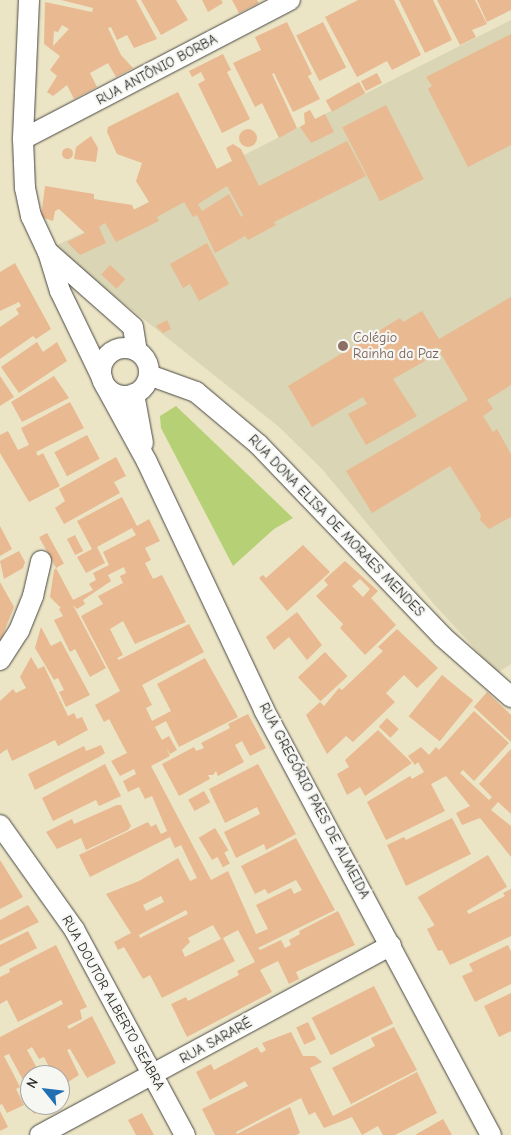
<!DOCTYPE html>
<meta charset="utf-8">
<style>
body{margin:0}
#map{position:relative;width:511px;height:1135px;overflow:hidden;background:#ebe4c5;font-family:"Comic Neue",sans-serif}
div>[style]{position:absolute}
.built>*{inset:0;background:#dad5b4}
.green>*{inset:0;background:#b6d075}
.building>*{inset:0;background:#e9b991;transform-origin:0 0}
.round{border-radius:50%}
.roads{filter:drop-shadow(0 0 1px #484742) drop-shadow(0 0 1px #484742)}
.street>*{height:20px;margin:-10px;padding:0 10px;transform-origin:10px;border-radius:10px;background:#fff}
.street>.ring{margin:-10px;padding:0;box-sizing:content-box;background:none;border:20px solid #fff;border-radius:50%}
.dots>*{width:14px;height:14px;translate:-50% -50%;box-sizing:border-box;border:2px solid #f6f6f2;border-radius:50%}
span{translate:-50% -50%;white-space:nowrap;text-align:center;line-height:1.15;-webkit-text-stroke:4.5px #f6f6f2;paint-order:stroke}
.street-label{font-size:14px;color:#2b2b2b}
.education-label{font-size:14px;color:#785e54}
.left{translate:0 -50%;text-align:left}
.north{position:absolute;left:20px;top:1065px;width:50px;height:50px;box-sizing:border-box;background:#f6f6f2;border:1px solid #a5a5a2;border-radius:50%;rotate:299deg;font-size:14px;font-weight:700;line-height:20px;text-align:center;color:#2b2b2b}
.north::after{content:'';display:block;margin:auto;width:18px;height:22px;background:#1f6fb2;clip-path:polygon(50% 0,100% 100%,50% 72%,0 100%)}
</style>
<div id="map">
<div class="built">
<i style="clip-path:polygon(511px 20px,511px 664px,497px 673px,433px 603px,322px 469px,278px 426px,53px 247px,177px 189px)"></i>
</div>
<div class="green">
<i style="clip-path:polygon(176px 406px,293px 518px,274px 529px,233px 566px,161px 428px,160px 416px)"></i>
</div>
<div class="building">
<i style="clip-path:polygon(evenodd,61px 0,136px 0,157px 39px,134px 48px,127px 35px,117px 40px,111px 27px,108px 28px,121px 55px,133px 68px,116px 77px,108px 63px,90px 73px,97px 87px,74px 99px,67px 85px,53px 96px,47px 92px,57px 76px,50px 70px,60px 56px,44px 44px,45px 2px,92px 12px,93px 8px,61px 0,62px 25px,69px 29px,53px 46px,54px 31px,58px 32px,62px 25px)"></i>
<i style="clip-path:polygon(141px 0,176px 0,188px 20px,161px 35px)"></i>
<i style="clip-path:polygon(202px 0,221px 0,223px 3px,208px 12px)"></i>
<i style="clip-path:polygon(232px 0,257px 0,259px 3px,239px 13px)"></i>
<i style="clip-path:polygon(358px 0,394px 0,421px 55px,392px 70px,387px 61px,357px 77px,325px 17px)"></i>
<i style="clip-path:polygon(399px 0,433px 0,452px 40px,425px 53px)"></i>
<i style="clip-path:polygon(437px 0,475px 0,487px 24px,472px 30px,476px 37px,460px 45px)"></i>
<i style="clip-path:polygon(477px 0,511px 0,511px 10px,487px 22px)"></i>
<i style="clip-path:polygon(287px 22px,312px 74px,308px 76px,320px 99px,293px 112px,274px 73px,272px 74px,297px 128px,279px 138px,262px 103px,255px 107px,233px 63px,261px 50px,255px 37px)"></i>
<i style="left:323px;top:22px;width:51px;height:30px;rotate:63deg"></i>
<i style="clip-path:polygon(511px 34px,511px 145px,468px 167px,428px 89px,432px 86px,426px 77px)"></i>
<i style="clip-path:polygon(223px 54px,231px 70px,227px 72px,250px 119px,222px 133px,198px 84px,205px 80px,201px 72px,192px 77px,189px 71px)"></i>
<i style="left:377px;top:73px;width:11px;height:18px;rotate:63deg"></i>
<i style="left:359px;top:82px;width:13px;height:38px;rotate:61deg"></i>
<i style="clip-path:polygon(evenodd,178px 92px,217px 169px,232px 161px,226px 148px,233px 144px,241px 149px,259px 186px,347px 141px,366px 176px,274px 222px,276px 225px,248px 240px,245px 236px,215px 253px,197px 215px,193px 217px,184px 202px,157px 217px,159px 221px,116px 242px,105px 223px,99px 227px,106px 243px,80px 255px,67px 242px,85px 233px,59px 209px,55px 211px,53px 221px,41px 217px,45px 186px,94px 194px,94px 199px,132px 205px,134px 210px,149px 202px,136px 181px,142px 163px,117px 154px,107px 132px,108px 127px,178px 92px,227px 186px,243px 215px,241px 217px,229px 194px,202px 211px,198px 204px,227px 186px)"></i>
<i style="left:386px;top:105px;width:83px;height:49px;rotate:63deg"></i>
<i style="clip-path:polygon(310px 110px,315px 119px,325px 114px,334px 132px,311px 143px,300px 127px,305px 124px,304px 113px)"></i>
<i class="round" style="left:239px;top:129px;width:18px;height:18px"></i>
<i style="clip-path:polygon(91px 136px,98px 148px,96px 162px,74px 159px,76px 147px)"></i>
<i class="round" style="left:61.5px;top:147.5px;width:11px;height:11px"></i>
<i style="clip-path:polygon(207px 243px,229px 284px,199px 301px,190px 284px,183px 288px,170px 264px)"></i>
<i style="clip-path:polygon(15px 263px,51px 329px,36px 339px,33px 336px,0 359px,0 327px,19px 314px,16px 309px,21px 306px,19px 302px,0 311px,0 272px)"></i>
<i style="left:110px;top:265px;width:21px;height:13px;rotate:43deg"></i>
<i style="clip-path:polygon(511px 297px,511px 385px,487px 400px,493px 409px,483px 416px,493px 432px,497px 429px,511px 454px,511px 517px,489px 529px,480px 520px,481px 515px,450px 466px,372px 513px,346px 471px,468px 400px,437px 347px,422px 356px,425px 361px,393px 379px,417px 416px,366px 445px,348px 414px,367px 404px,363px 397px,312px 427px,288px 386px,400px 318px,403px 322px,422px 311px,439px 339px)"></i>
<i style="clip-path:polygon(167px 320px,171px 329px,163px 333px,156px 326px)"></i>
<i style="clip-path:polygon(37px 342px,43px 352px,57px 342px,67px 361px,19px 393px,1px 367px)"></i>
<i style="clip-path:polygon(0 376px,14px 397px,0 406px)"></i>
<i style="clip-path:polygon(54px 376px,69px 398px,22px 422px,11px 402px)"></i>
<i style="clip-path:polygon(70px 402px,84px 428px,36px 452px,38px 456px,43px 453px,60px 486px,29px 502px,0 453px,0 435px,8px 431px,18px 450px,29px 445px,21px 428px)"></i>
<i style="left:87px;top:435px;width:27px;height:37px;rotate:62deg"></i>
<i style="clip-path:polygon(116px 457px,126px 476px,114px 482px,120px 493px,64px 524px,55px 508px,65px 501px,59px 489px)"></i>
<i style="clip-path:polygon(evenodd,122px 497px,137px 526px,149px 519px,160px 541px,145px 548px,151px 560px,145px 563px,153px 579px,162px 575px,186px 622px,135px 644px,123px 621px,110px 629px,123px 655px,117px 658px,119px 660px,189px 624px,204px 652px,142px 685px,152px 705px,146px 708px,152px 721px,171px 711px,157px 684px,205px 658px,238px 717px,179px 747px,166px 721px,155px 727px,162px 740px,169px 736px,177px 750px,170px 754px,166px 747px,170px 756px,151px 766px,160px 783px,211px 880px,228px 871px,256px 934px,268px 929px,256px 905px,291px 888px,294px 894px,302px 890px,296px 880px,268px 894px,265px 889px,255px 894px,241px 866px,296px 838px,335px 910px,258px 948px,260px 950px,281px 940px,285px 948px,291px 945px,289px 940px,300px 934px,299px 931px,338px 911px,355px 945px,296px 972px,299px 979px,289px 984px,278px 961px,260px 970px,272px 992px,187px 1037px,171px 1004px,186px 997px,188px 1001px,239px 975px,237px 971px,255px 962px,238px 930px,223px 938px,235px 961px,162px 998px,150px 975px,143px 979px,124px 947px,118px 950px,114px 942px,131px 933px,106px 894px,139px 881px,178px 858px,190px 881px,197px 878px,181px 845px,175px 848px,170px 837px,90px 877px,79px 855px,148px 822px,151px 827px,156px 824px,161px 834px,167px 831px,152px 796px,145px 799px,139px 787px,128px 792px,123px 781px,136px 774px,134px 769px,120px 776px,111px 761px,127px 753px,109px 719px,104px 722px,95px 705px,120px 691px,81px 616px,103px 604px,98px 596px,123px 583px,120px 576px,126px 573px,124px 567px,108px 575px,111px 581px,83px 600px,85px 604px,77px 609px,73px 605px,106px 668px,90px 677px,75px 649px,70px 652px,54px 620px,63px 616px,59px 609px,61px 608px,50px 597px,54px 570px,56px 568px,73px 600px,93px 590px,89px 584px,96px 580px,93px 573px,109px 565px,103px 552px,136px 535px,132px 528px,97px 547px,105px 563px,86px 573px,77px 557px,92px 549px,77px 521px,122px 497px,161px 896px,164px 902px,146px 911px,143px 905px,161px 896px,122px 497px,186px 910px,188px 914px,140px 938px,139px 935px,186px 910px,122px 497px,213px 925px,221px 939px,185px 957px,182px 950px,190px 942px,188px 938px,213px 925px)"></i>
<i style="clip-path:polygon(0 526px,12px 549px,0 556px)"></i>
<i style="left:47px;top:533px;width:35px;height:9px;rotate:61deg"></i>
<i style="left:75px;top:535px;width:18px;height:9px;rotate:63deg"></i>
<i style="clip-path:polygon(303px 545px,330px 572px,287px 611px,259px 578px,263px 575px,266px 578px)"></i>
<i style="clip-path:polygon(19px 551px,25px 562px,23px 568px,4px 579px,0 561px)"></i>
<i style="clip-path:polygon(evenodd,345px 561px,378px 591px,371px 598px,396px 625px,365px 655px,340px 628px,343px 624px,316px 596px,328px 585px,324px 580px,345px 561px,360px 579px,370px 589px,363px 597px,352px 586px,360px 579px)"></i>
<i style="clip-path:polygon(0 582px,14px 607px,0 642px)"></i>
<i style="clip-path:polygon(297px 612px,322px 645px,307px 660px,289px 637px,274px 650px,266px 637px)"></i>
<i style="clip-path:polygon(41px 627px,51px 646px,61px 641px,90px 695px,66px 707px,59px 692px,64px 690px,58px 678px,54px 680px,35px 648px)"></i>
<i style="clip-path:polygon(397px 629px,438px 668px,417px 688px,404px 675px,386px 693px,395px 702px,353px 742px,346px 736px,327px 754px,306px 715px,320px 702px,324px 706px,339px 688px,342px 690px,383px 651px,378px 647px)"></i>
<i style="left:325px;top:652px;width:33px;height:37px;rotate:47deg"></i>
<i style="clip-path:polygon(31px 657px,38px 669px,44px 666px,68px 716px,74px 713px,77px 719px,82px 717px,88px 730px,58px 746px,55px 740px,12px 761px,7px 749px,0 754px,0 701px,13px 689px,16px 693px,26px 688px,20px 677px)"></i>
<i style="left:442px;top:675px;width:40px;height:53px;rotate:39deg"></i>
<i style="clip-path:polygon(487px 692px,511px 715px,511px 742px,474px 707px)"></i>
<i style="clip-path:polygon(474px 711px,509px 743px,474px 781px,463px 770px,460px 773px,489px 800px,492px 797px,479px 784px,511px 749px,511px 814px,498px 802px,491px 810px,511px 826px,511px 857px,480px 818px,462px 825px,456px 813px,470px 806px,446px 776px,431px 784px,445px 811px,386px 840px,367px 802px,410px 776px,412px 779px,424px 772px,418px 762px,415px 765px,408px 756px,421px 747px,429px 755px,436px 747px,439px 750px)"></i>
<i style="clip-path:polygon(248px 714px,266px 748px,250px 756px,242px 741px,235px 745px,244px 762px,218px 776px,216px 771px,213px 775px,208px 775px,210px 779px,179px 796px,162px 764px,194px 747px,196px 751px,204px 748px,201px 743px,230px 728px,228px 724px)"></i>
<i style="left:387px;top:718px;width:16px;height:12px;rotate:43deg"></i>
<i style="clip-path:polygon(378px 730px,412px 763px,365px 796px,360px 787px,347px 795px,337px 774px,349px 767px,345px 760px)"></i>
<i style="clip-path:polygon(101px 745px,105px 753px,99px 757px,35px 790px,28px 774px,84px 746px,86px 751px)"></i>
<i style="clip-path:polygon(105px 764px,121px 796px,99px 806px,96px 800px,53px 821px,42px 798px)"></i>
<i style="clip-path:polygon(258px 764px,296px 834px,266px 850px,264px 844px,236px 858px,224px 832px,260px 814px,257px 807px,225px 823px,209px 789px)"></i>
<i style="left:204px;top:791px;width:13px;height:18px;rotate:61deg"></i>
<i style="clip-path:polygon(117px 805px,121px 805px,131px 826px,128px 830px,86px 850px,81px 838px,57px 849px,46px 832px,72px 819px,74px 824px)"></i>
<i style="clip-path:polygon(452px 818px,471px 854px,406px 886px,387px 845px,404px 837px,406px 840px)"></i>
<i style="left:215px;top:828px;width:26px;height:19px;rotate:59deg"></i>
<i style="left:224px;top:852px;width:13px;height:8px;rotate:63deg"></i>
<i style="left:488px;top:855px;width:37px;height:82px;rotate:59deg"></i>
<i style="clip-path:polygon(0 860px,23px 897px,0 909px)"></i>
<i style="clip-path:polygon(511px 889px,511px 936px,450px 965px,442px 950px,438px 951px,427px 929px,466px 910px,469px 914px,505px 896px,503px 893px)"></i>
<i style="clip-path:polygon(28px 905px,39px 922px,0 941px,0 920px)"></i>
<i style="clip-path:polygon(28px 931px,37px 948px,0 967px,0 945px)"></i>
<i style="clip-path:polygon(56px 945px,87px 1007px,80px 1010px,82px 1019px,67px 1026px,69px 1029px,92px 1016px,116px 1063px,87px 1078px,70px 1049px,67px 1050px,79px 1075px,62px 1086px,68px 1097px,60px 1101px,60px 1075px,53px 1075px,44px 1057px,39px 1059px,32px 1047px,27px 1050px,38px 1070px,43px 1068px,47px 1075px,30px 1075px,30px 1093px,9px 1054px,4px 1056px,20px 1087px,16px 1089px,24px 1105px,7px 1113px,2px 1104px,0 1105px,0 1037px,63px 1004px,61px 1000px,18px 1022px,7px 1000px,0 1004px,0 977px,10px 972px,9px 969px)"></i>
<i style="clip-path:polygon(508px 945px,511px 951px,511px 984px,475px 1002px,462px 976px,473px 971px,469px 964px)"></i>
<i style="left:374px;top:986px;width:42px;height:70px;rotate:63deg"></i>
<i style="clip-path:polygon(511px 993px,511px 1031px,499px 1037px,484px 1006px)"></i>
<i style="left:308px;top:1022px;width:19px;height:13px;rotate:65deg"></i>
<i style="clip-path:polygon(394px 1027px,417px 1070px,351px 1104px,332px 1068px,375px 1046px,371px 1038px)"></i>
<i style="clip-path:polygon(291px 1032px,303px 1056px,315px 1056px,322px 1062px,310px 1068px,333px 1116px,417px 1072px,437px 1113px,395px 1135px,383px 1135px,378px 1126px,362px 1135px,352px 1117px,324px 1128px,315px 1112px,309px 1115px,301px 1098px,236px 1132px,237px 1134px,290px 1107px,300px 1133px,296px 1135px,215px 1135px,202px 1109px,248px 1086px,245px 1081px,210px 1100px,196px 1072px,211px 1064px,214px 1070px,257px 1047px,261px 1053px,266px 1050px,262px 1043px)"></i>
<i style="clip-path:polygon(30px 1093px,30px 1105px,41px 1105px,43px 1109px,34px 1114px,24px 1096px)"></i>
<i style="clip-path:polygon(0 1111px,8px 1127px,0 1131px)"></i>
<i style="clip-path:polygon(142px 1113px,154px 1135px,136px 1135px,128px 1120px)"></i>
<i style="clip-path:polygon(443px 1119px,452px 1135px,415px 1135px)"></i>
</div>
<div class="roads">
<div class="street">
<i style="left:29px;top:0;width:139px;rotate:92.5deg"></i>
<i style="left:23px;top:139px;width:49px;rotate:87.7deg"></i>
<i style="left:25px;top:188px;width:29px;rotate:78deg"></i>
<i style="left:31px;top:216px;width:40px;rotate:65deg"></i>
<i style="left:48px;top:252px;width:41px;rotate:72.9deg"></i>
<i style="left:60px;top:291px;width:97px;rotate:64.2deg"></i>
<i style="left:23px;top:139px;width:301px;rotate:-27.5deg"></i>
<i style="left:48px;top:252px;width:113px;rotate:41.4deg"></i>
<i style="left:133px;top:327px;width:24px;rotate:81deg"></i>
<i class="ring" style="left:101px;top:348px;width:28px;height:28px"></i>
<i style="left:149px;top:375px;width:50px;rotate:19.9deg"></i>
<i style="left:196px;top:392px;width:81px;rotate:40deg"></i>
<i style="left:258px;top:444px;width:267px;rotate:46.2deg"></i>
<i style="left:443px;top:637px;width:91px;rotate:41.4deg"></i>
<i style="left:106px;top:387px;width:85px;rotate:61.3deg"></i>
<i style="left:147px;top:462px;width:274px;rotate:64.7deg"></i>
<i style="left:264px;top:710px;width:482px;rotate:61.9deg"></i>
<i style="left:134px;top:394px;width:50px;rotate:79.6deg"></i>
<i style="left:0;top:660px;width:35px;rotate:-57deg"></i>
<i style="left:19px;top:631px;width:38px;rotate:-68deg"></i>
<i style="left:33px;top:596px;width:36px;rotate:-77deg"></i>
<i style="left:0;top:825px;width:128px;rotate:54.6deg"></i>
<i style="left:74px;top:929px;width:234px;rotate:61.7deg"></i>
<i style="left:40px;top:1135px;width:399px;rotate:-28.4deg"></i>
</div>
</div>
<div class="dots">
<i style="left:343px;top:346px;background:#8d6e63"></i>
</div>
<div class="street-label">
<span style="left:157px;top:70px;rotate:-28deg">RUA ANTÔNIO BORBA</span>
<span style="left:336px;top:526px;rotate:46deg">RUA DONA ELISA DE MORAES MENDES</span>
<span style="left:314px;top:801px;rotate:62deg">RUA GREGÓRIO PAES DE ALMEIDA</span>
<span style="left:113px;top:1003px;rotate:61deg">RUA DOUTOR ALBERTO SEABRA</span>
<span style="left:216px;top:1041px;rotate:-29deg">RUA SARARÉ</span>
</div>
<div class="education-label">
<span class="left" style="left:353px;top:346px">Colégio<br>Rainha da Paz</span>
</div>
<div class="north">N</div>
</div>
